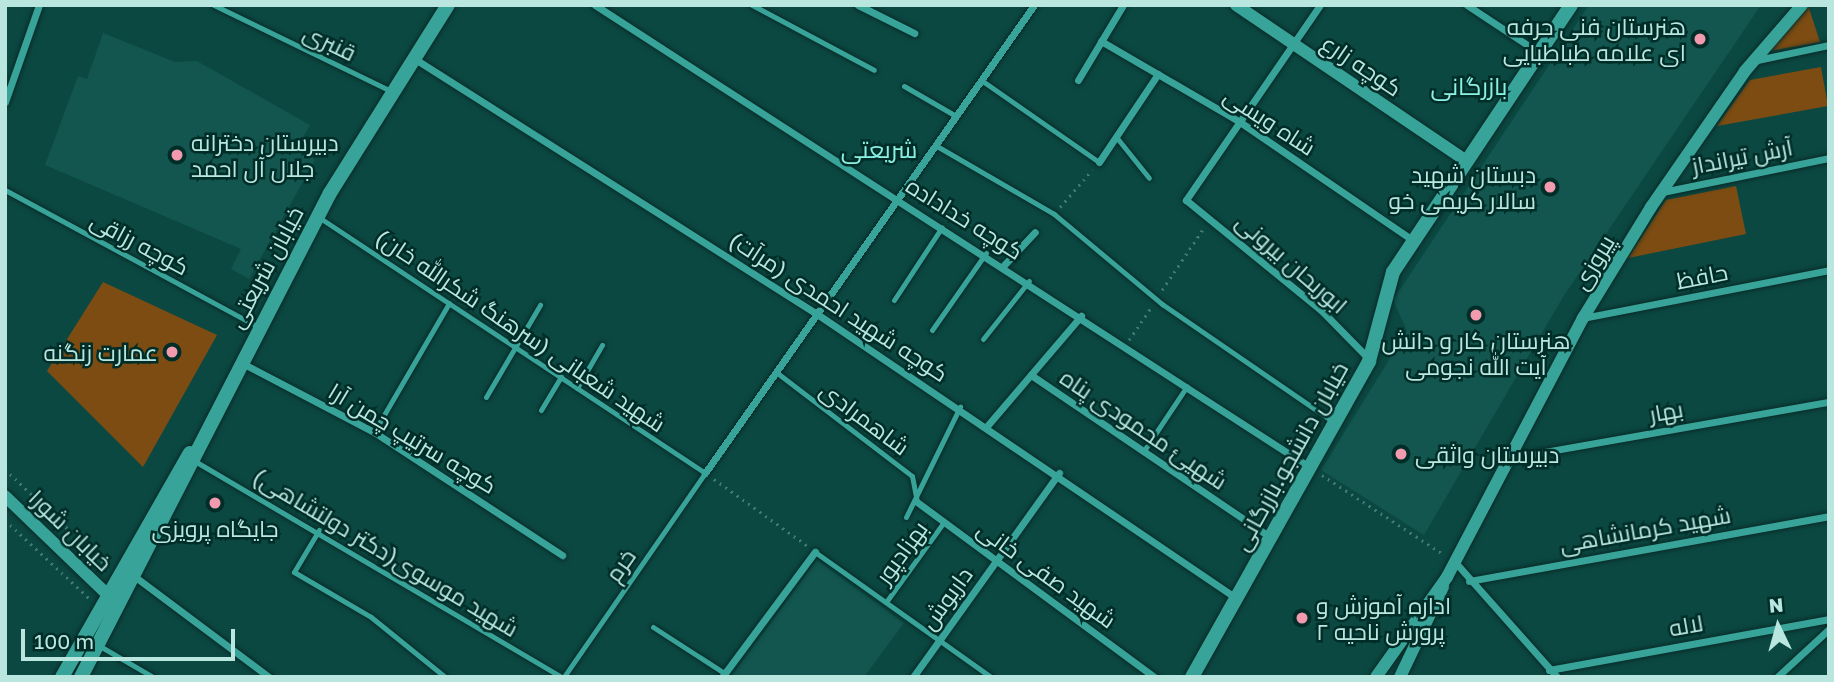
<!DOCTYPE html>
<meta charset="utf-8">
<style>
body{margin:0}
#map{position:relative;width:1834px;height:682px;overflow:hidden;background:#0c4842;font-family:"Golos Text",Cairo,sans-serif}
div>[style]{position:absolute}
.built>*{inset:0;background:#12564f}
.green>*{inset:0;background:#7c4c12}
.path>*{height:2.5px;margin-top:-1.25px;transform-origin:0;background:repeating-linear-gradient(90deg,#437a74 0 2px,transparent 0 7px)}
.roads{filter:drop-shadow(0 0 2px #092b28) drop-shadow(0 0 2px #092b28)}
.service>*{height:5px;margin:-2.5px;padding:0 2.5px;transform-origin:2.5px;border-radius:2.5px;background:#38a499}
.minor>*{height:7px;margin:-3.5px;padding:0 3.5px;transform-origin:3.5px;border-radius:3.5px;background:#38a499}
.tertiary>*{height:12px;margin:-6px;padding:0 6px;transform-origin:6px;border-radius:6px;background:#38a499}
.secondary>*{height:14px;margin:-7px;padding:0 7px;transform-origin:7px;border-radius:7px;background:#38a499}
.dots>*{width:19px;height:19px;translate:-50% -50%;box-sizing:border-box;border:4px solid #002d28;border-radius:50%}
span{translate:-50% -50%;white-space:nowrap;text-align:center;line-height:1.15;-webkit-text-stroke:5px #002d28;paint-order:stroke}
.poi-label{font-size:23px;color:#b9e7e0}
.right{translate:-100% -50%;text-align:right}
.left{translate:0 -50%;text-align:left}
.street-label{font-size:23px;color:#b9e7e0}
.neighbourhood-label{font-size:24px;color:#8af1e4}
.frame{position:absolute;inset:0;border:7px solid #b9e7e0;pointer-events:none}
.north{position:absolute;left:1743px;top:591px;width:70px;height:70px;-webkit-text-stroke:5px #002d28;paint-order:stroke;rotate:355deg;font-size:19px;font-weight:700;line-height:28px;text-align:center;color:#b9e7e0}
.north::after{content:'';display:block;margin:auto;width:24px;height:32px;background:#b9e7e0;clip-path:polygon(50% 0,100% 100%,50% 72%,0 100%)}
.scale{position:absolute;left:21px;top:629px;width:214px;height:32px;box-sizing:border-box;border:4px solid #b9e7e0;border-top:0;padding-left:9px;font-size:21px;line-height:24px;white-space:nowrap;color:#b9e7e0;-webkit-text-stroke:5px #002d28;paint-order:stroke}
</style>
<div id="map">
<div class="built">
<i style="clip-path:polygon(1589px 5px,1761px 5px,1563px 297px,1424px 535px,1321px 470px,1407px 331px,1393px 300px)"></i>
<i style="clip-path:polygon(103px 33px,175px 62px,197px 61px,310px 125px,297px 149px,315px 160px,249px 279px,231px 269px,241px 249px,45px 165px,78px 76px,87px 79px)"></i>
<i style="clip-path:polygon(817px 560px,904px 623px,864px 677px,731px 677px)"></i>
</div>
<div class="green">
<i style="clip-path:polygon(1808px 5px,1820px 42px,1770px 51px)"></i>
<i style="clip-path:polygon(1821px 67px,1828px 106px,1717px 126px,1750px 80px)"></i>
<i style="clip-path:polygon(1736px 186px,1746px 234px,1628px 258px,1666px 200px)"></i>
<i style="clip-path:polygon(103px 282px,217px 335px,143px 467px,47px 371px)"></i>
</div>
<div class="path">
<i style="left:1060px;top:207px;width:49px;rotate:-49.1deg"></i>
<i style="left:1162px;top:290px;width:73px;rotate:-56.1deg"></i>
<i style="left:1129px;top:340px;width:40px;rotate:-56deg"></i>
<i style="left:5px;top:469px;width:144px;rotate:43.6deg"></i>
<i style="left:1322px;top:475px;width:145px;rotate:33.1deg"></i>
<i style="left:714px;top:479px;width:115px;rotate:35.5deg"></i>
<i style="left:5px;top:520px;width:116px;rotate:42.9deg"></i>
</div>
<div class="roads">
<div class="service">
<i style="left:214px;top:5px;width:197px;rotate:25.9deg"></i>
<i style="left:752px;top:5px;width:138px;rotate:28deg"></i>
<i style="left:981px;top:80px;width:144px;rotate:34.8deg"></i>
<i style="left:904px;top:86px;width:60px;rotate:30deg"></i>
<i style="left:1117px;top:138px;width:51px;rotate:51.3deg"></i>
<i style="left:935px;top:145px;width:138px;rotate:30.1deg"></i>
<i style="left:1054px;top:214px;width:141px;rotate:39.8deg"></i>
<i style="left:1162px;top:304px;width:209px;rotate:34.5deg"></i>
<i style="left:5px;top:190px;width:288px;rotate:28.4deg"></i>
<i style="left:320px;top:218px;width:462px;rotate:33.5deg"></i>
<i style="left:705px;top:473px;width:248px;rotate:124.7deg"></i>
<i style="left:894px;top:300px;width:87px;rotate:-56.7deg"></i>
<i style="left:932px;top:330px;width:94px;rotate:-55deg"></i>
<i style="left:983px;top:339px;width:74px;rotate:-51.6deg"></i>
<i style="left:776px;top:372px;width:171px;rotate:37.4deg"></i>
<i style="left:912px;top:476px;width:26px;rotate:79deg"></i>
<i style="left:577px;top:388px;width:50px;rotate:-59.8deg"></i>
<i style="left:486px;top:397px;width:107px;rotate:-59.6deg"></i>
<i style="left:541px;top:410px;width:39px;rotate:-59deg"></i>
<i style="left:374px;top:432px;width:149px;rotate:-59.8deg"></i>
<i style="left:1143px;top:452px;width:79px;rotate:-56.3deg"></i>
<i style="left:193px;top:460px;width:427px;rotate:30.5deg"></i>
<i style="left:906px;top:517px;width:123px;rotate:-63.9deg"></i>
<i style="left:319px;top:530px;width:49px;rotate:120.8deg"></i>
<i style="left:294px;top:572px;width:89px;rotate:30.3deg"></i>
<i style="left:371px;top:617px;width:95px;rotate:39deg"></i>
<i style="left:815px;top:552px;width:216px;rotate:35.4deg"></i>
<i style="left:886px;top:602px;width:99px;rotate:-54.1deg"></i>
<i style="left:653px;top:627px;width:85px;rotate:32.9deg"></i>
<i style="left:98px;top:645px;width:64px;rotate:30.2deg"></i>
</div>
<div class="minor">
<i style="left:595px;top:5px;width:853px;rotate:32.89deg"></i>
<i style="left:858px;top:5px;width:63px;rotate:26.6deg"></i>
<i style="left:1320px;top:5px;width:237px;rotate:124.5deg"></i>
<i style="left:1186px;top:200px;width:174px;rotate:39.2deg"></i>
<i style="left:1321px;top:310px;width:69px;rotate:45.6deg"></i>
<i style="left:1467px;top:5px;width:85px;rotate:33.5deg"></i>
<i style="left:1101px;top:41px;width:161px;rotate:30.2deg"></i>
<i style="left:1240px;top:122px;width:211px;rotate:34.4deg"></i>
<i style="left:415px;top:59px;width:476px;rotate:32.4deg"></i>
<i style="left:817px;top:314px;width:506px;rotate:34.13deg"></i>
<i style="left:1757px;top:60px;width:74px;rotate:-11.8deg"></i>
<i style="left:1078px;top:80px;width:87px;rotate:-59deg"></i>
<i style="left:5px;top:102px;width:103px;rotate:-70.7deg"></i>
<i style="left:1099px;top:162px;width:106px;rotate:-56.2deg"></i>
<i style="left:1662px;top:192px;width:170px;rotate:-11.5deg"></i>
<i style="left:1004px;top:265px;width:45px;rotate:-46.8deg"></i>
<i style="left:1583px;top:318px;width:251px;rotate:-11deg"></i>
<i style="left:242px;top:363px;width:149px;rotate:27.6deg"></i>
<i style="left:374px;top:432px;width:225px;rotate:33.2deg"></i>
<i style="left:1031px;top:375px;width:289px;rotate:34.1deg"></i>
<i style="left:987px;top:426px;width:145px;rotate:-49.5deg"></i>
<i style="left:1510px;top:458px;width:324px;rotate:-10deg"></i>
<i style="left:705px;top:473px;width:572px;rotate:-54.89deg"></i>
<i style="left:917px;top:502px;width:295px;rotate:36.4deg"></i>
<i style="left:1455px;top:562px;width:154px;rotate:48.4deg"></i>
<i style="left:134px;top:576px;width:169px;rotate:36.8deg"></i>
<i style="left:1469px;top:581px;width:366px;rotate:-10.2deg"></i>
<i style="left:1549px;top:670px;width:285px;rotate:-10.3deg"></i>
<i style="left:722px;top:677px;width:156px;rotate:-53.4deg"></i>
<i style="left:913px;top:677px;width:251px;rotate:-54.4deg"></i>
<i style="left:1777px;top:677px;width:71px;rotate:-42.7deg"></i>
</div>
<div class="tertiary">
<i style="left:1236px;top:5px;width:277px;rotate:34.1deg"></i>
<i style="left:5px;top:496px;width:141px;rotate:43.9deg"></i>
<i style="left:1376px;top:677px;width:123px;rotate:-54.6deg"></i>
<i style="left:1447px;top:577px;width:293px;rotate:-62.3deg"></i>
<i style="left:1583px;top:318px;width:130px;rotate:-58.5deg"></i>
<i style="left:1651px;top:207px;width:165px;rotate:-55.3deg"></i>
<i style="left:1745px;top:71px;width:87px;rotate:-49.2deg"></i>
<i style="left:1400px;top:677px;width:100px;rotate:-64.5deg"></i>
</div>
<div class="secondary">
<i style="left:62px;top:677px;width:258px;rotate:-60.3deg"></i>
<i style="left:81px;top:677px;width:544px;rotate:-62.78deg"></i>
<i style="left:330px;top:193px;width:222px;rotate:-57.9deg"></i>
<i style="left:1192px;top:677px;width:362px;rotate:-60.7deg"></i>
<i style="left:1369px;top:361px;width:92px;rotate:-74.9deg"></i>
<i style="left:1393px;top:272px;width:321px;rotate:-56.3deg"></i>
</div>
</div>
<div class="dots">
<i style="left:1700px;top:39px;background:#f29aae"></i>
<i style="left:177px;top:155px;background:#f29aae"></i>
<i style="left:1550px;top:187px;background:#f29aae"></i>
<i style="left:1476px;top:315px;background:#f29aae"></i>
<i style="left:172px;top:352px;background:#f29aae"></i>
<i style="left:1401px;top:454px;background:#f29aae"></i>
<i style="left:215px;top:503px;background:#f29aae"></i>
<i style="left:1302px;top:618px;background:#f29aae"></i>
</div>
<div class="poi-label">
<span class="right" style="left:1686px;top:39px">هنرستان فنی حرفه<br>ای علامه طباطبایی</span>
<span class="left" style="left:191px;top:155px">دبیرستان دخترانه<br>جلال آل احمد</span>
<span class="right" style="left:1536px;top:187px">دبستان شهید<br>سالار کریمی خو</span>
<span style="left:1476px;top:353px">هنرستان کار و دانش<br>آیت الله نجومی</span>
<span class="right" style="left:158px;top:352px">عمارت زنگنه</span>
<span class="left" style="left:1415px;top:454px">دبیرستان واثقی</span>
<span style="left:215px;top:528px">جایگاه پرویزی</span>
<span class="left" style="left:1316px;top:618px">اداره آموزش و<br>پرورش ناحیه ۲</span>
</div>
<div class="street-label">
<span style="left:330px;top:42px;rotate:26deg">قنبری</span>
<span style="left:1362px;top:65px;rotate:34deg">کوچه زارع</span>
<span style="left:1270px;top:121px;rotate:33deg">شاه ویسی</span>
<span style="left:1742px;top:156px;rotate:-11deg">آرش تیرانداز</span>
<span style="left:965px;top:218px;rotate:32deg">کوچه خداداده</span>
<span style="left:140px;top:243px;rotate:28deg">کوچه رزاقی</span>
<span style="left:1593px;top:262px;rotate:-59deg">پیروزی</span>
<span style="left:1292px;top:263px;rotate:41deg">ابوریحان بیرونی</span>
<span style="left:265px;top:267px;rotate:-62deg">خیابان شریعتی</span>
<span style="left:1702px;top:276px;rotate:-11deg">حافظ</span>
<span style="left:839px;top:306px;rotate:33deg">کوچه شهید احمدی (مرآت)</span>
<span style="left:521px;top:330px;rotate:34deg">شهید شعبانی (سرهنگ شکرالله خان)</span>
<span style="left:1666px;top:411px;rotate:-10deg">بهار</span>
<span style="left:865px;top:418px;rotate:37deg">شاهمرادی</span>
<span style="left:1144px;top:429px;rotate:34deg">شهیئ محمودی پناه</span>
<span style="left:413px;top:438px;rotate:31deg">کوچه سرتیپ چمن آرا</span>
<span style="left:1290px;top:456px;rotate:-61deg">خیابان دانشجو.بازرگانی</span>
<span style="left:1645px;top:529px;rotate:-10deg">شهید کرمانشاهی</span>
<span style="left:71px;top:530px;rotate:44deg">خیابان شورا</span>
<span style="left:386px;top:552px;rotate:31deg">شهید موسوی(دکتر دولتشاهی)</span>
<span style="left:901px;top:552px;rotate:-54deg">بهزادپور</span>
<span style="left:620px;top:565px;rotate:-55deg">خرم</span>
<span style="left:1047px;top:574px;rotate:36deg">شهید صفی خانی</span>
<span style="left:946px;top:598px;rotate:-54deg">داریوش</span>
<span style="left:1686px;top:625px;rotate:-10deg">لاله</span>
</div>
<div class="neighbourhood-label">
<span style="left:1469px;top:86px">بازرگانی</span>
<span style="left:879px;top:149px">شریعتی</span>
</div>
<div class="frame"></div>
<div class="north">N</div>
<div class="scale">100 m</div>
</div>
